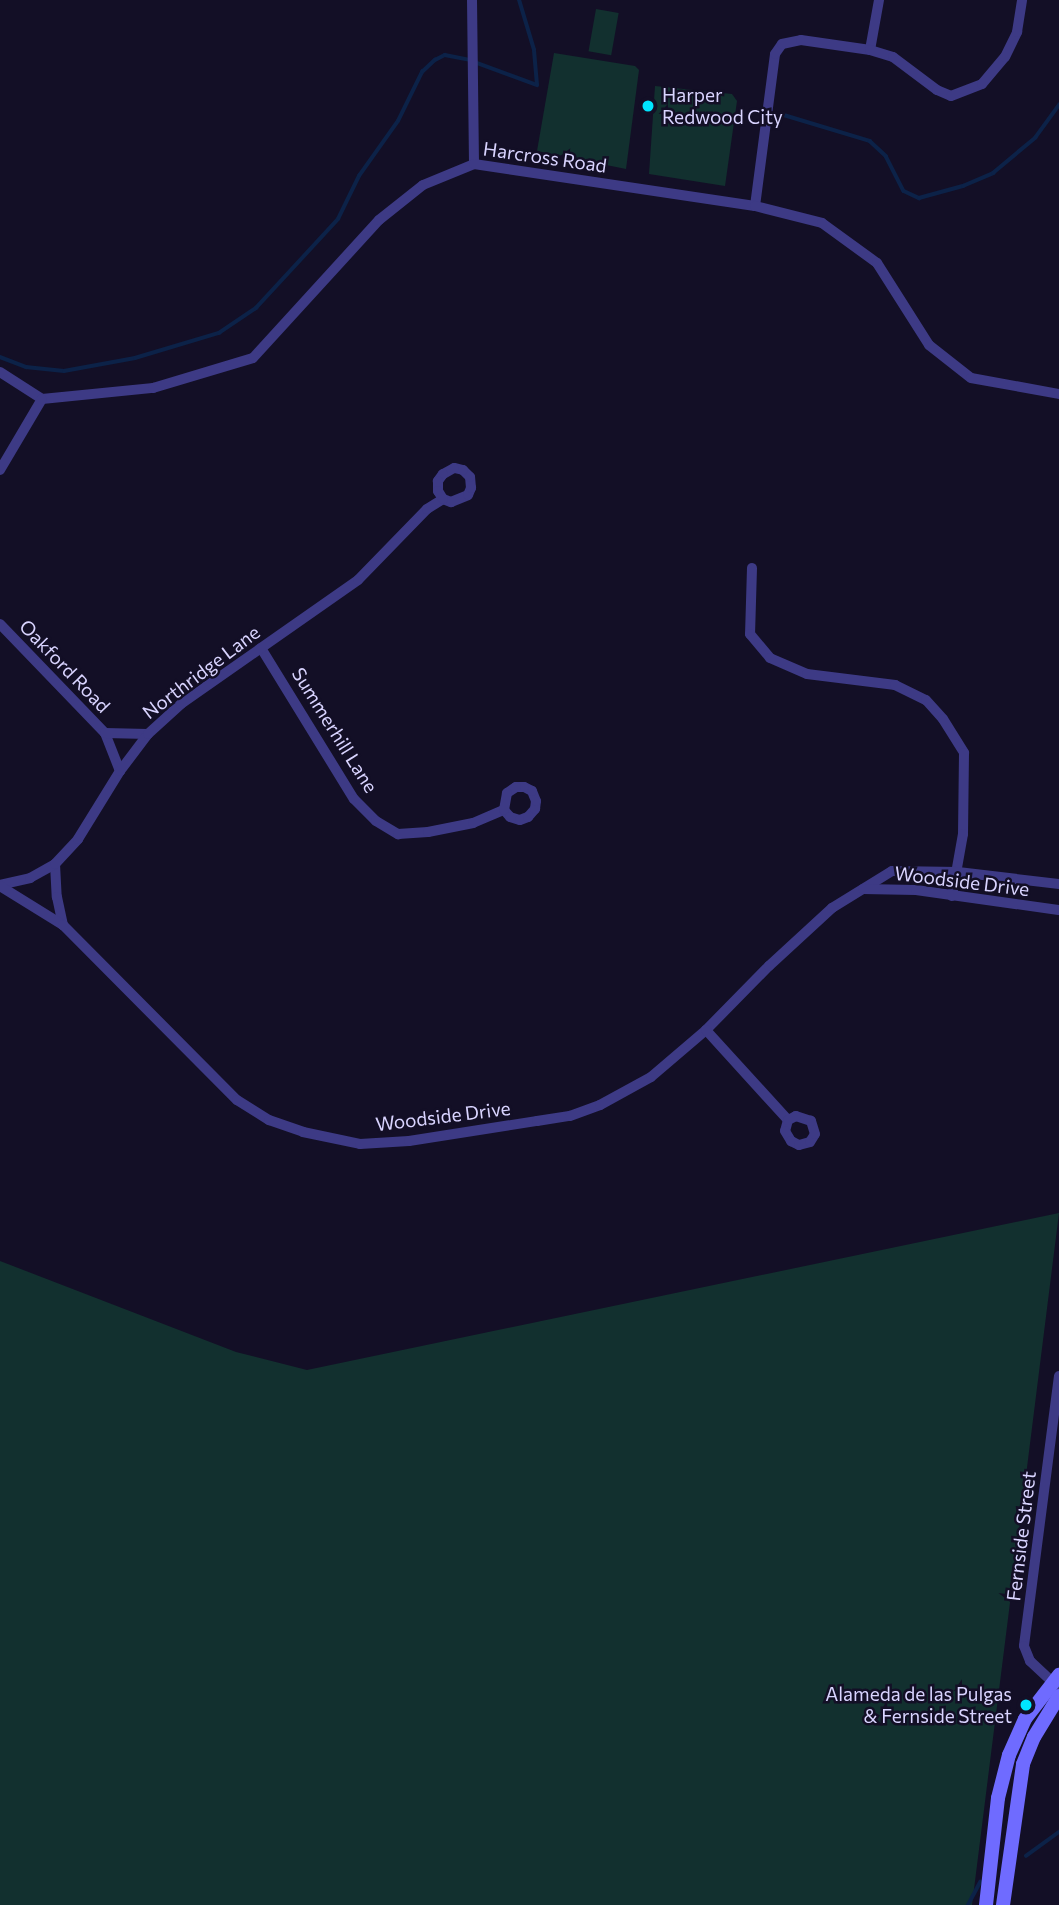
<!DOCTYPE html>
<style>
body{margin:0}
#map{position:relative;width:1059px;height:1905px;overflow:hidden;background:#130f26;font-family:Commissioner,sans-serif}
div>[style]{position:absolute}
.green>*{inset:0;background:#12302f;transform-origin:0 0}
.stream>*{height:3.5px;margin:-1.75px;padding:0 1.75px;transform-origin:1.75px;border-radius:1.75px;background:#0c2248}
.minor>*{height:10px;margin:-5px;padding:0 5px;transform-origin:5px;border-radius:5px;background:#3d3a85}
.secondary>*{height:14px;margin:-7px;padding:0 7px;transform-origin:7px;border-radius:7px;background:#6f6bff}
.dots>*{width:19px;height:19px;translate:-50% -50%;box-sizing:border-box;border:4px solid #130f26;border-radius:50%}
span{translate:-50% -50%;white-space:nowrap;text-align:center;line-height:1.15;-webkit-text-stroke:5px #130f26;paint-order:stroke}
.poi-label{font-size:19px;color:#d9d4ff}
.left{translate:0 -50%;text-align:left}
.right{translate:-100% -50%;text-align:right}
.street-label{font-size:19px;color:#d9d4ff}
</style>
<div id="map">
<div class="green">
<i style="left:596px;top:9px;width:23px;height:43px;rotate:10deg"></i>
<i style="clip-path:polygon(554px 53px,635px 66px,639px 70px,626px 169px,537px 151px)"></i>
<i style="clip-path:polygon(655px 86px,732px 94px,737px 101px,725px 186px,649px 174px)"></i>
<i style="clip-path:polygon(1059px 1213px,972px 1905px,0 1905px,0 1261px,236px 1352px,307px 1370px)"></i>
</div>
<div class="stream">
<i style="left:477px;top:63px;width:64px;rotate:20.1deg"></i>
<i style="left:537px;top:85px;width:35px;rotate:-95deg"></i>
<i style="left:534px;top:50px;width:52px;rotate:-106.7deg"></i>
<i style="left:784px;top:115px;width:90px;rotate:16.8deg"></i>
<i style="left:870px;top:141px;width:22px;rotate:43deg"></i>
<i style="left:886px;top:156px;width:39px;rotate:63deg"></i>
<i style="left:904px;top:191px;width:17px;rotate:25deg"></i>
<i style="left:919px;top:198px;width:46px;rotate:-15.3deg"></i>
<i style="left:963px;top:186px;width:33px;rotate:-23deg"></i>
<i style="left:993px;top:173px;width:55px;rotate:-39.8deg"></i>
<i style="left:1035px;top:138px;width:41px;rotate:-54deg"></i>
<i style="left:0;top:357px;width:28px;rotate:21deg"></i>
<i style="left:26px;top:367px;width:38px;rotate:6deg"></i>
<i style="left:64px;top:371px;width:72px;rotate:-10.4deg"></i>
<i style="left:135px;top:358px;width:88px;rotate:-16.6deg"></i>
<i style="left:219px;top:333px;width:45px;rotate:-34deg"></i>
<i style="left:256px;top:308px;width:121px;rotate:-47.3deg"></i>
<i style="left:338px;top:219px;width:48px;rotate:-64deg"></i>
<i style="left:359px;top:176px;width:67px;rotate:-54.7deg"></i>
<i style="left:398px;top:121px;width:55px;rotate:-63.9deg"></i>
<i style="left:422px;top:72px;width:18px;rotate:-43deg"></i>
<i style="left:435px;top:60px;width:11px;rotate:-27deg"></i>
<i style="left:445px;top:55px;width:25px;rotate:11deg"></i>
<i style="left:1026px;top:1856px;width:41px;rotate:-36deg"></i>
<i style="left:968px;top:1905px;width:26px;rotate:-62deg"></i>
</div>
<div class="minor">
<i style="left:472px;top:0;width:164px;rotate:89.3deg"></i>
<i style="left:870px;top:50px;width:51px;rotate:-79.8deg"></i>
<i style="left:755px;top:206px;width:153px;rotate:-82.5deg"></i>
<i style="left:775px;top:54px;width:12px;rotate:-55deg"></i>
<i style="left:782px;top:44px;width:19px;rotate:-12deg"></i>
<i style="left:801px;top:40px;width:70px;rotate:8.2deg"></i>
<i style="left:870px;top:50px;width:24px;rotate:17deg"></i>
<i style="left:893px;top:57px;width:55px;rotate:36.9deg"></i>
<i style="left:937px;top:90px;width:15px;rotate:23deg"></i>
<i style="left:951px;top:96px;width:33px;rotate:-21deg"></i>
<i style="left:982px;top:84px;width:35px;rotate:-50deg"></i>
<i style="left:1005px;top:57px;width:28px;rotate:-64deg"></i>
<i style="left:1017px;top:32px;width:32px;rotate:-81deg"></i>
<i style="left:0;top:372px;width:50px;rotate:32.7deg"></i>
<i style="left:42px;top:399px;width:112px;rotate:-5.7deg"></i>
<i style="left:153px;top:388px;width:104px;rotate:-16.7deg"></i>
<i style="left:253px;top:358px;width:187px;rotate:-47.6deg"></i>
<i style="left:379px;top:220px;width:56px;rotate:-38.5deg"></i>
<i style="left:423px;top:185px;width:55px;rotate:-22.4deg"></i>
<i style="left:474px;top:164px;width:284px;rotate:8.5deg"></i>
<i style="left:755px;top:206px;width:69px;rotate:14.2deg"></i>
<i style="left:822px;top:223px;width:68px;rotate:36deg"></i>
<i style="left:877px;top:263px;width:97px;rotate:57.6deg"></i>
<i style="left:929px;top:345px;width:53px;rotate:38.2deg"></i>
<i style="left:971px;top:378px;width:89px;rotate:10.3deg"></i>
<i style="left:0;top:470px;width:82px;rotate:-59.4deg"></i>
<i style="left:752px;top:568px;width:66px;rotate:91.7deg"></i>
<i style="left:750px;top:634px;width:31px;rotate:50deg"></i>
<i style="left:770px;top:658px;width:40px;rotate:23.4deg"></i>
<i style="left:807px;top:674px;width:89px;rotate:7.1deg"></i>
<i style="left:895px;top:685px;width:34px;rotate:26deg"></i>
<i style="left:926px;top:700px;width:25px;rotate:48deg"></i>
<i style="left:943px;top:719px;width:40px;rotate:58deg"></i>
<i style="left:964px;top:753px;width:81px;rotate:90.7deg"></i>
<i style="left:963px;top:834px;width:63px;rotate:100.1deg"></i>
<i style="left:0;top:624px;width:151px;rotate:46.1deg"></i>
<i style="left:105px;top:733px;width:41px;rotate:68.5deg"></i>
<i style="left:261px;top:648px;width:177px;rotate:58.4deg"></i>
<i style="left:354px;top:799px;width:31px;rotate:45deg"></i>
<i style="left:376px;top:821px;width:26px;rotate:31deg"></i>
<i style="left:398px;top:834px;width:30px;rotate:-4deg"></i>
<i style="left:428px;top:832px;width:46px;rotate:-11.3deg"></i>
<i style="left:473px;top:823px;width:34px;rotate:-23deg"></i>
<i style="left:504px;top:810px;width:9px;rotate:49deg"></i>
<i style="left:510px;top:817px;width:10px;rotate:17deg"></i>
<i style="left:520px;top:820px;width:9px;rotate:-21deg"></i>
<i style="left:528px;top:817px;width:11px;rotate:-49deg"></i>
<i style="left:535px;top:809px;width:8px;rotate:-83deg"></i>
<i style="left:536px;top:801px;width:11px;rotate:-112deg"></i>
<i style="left:532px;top:791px;width:9px;rotate:-153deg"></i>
<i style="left:524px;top:787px;width:8px;rotate:180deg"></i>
<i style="left:516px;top:787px;width:11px;rotate:146deg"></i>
<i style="left:507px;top:793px;width:17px;rotate:100deg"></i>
<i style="left:105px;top:733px;width:43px;rotate:1.3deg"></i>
<i style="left:55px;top:864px;width:33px;rotate:87deg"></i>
<i style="left:57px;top:897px;width:29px;rotate:78deg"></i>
<i style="left:0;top:885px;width:31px;rotate:-13deg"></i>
<i style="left:30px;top:878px;width:29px;rotate:-29deg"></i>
<i style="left:55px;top:864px;width:34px;rotate:-47deg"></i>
<i style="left:78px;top:839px;width:80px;rotate:-58.3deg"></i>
<i style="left:120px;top:771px;width:46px;rotate:-52.9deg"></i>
<i style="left:148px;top:734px;width:45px;rotate:-42.3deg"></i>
<i style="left:181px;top:704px;width:216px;rotate:-35deg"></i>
<i style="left:358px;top:580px;width:99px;rotate:-45.8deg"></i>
<i style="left:427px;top:509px;width:19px;rotate:-32deg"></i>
<i style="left:443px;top:499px;width:9px;rotate:21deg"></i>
<i style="left:451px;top:502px;width:18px;rotate:-22deg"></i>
<i style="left:468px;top:495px;width:8px;rotate:-67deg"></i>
<i style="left:471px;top:488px;width:11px;rotate:-95deg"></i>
<i style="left:470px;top:477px;width:10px;rotate:-135deg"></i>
<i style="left:463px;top:470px;width:9px;rotate:-167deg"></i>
<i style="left:454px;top:468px;width:13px;rotate:151deg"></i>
<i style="left:443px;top:474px;width:9px;rotate:126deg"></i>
<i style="left:438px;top:481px;width:10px;rotate:90deg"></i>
<i style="left:438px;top:491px;width:9px;rotate:58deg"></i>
<i style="left:0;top:886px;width:74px;rotate:31.8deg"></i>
<i style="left:63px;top:925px;width:247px;rotate:45.2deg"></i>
<i style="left:237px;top:1100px;width:38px;rotate:32deg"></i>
<i style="left:269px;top:1120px;width:36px;rotate:19deg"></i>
<i style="left:303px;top:1132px;width:58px;rotate:11.9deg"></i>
<i style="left:360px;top:1144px;width:49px;rotate:-3.5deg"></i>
<i style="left:409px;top:1141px;width:130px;rotate:-8.9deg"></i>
<i style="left:537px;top:1121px;width:33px;rotate:-9deg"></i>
<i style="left:570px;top:1116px;width:32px;rotate:-20deg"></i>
<i style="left:600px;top:1105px;width:58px;rotate:-28.8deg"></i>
<i style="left:651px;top:1077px;width:72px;rotate:-40.5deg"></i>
<i style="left:706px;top:1030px;width:90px;rotate:-45.5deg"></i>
<i style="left:769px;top:966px;width:86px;rotate:-42.6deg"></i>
<i style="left:832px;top:908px;width:70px;rotate:-31.7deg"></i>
<i style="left:892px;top:871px;width:66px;rotate:0.9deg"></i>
<i style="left:958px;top:872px;width:102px;rotate:6.8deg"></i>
<i style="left:863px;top:889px;width:53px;rotate:1.1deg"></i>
<i style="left:916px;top:890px;width:144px;rotate:8deg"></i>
<i style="left:706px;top:1030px;width:122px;rotate:47.7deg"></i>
<i style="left:788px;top:1120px;width:11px;rotate:105deg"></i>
<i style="left:785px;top:1131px;width:12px;rotate:59deg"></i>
<i style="left:791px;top:1141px;width:9px;rotate:27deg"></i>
<i style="left:799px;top:1145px;width:11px;rotate:-15deg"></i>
<i style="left:810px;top:1142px;width:9px;rotate:-58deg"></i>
<i style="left:815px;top:1134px;width:14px;rotate:-107deg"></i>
<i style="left:811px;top:1121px;width:16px;rotate:-162deg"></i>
<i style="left:796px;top:1116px;width:9px;rotate:153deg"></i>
<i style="left:1059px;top:1376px;width:272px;rotate:97.4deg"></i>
<i style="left:1024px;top:1646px;width:16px;rotate:68deg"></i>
<i style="left:1030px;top:1661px;width:40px;rotate:43deg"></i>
</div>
<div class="secondary">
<i style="left:986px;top:1905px;width:108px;rotate:-83.6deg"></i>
<i style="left:998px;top:1798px;width:44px;rotate:-75.7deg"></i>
<i style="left:1009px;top:1755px;width:39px;rotate:-66deg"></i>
<i style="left:1025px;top:1719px;width:56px;rotate:-52.3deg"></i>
<i style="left:1003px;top:1905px;width:142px;rotate:-81.9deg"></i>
<i style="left:1023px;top:1764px;width:29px;rotate:-68deg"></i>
<i style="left:1034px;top:1737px;width:48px;rotate:-58.6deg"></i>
</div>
<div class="dots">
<i style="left:648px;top:106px;background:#00e5ff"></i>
<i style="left:1026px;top:1705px;background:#00e5ff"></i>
</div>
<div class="poi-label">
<span class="left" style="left:662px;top:106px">Harper<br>Redwood City</span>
<span class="right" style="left:1012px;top:1705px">Alameda de las Pulgas<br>&amp; Fernside Street</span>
</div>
<div class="street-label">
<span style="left:545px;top:157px;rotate:8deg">Harcross Road</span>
<span style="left:65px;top:666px;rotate:46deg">Oakford Road</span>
<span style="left:201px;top:672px;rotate:-37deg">Northridge Lane</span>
<span style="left:335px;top:730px;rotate:58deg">Summerhill Lane</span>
<span style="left:962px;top:881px;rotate:7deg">Woodside Drive</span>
<span style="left:443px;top:1116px;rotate:-7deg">Woodside Drive</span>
<span style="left:1021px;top:1536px;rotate:-83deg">Fernside Street</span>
</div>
</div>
